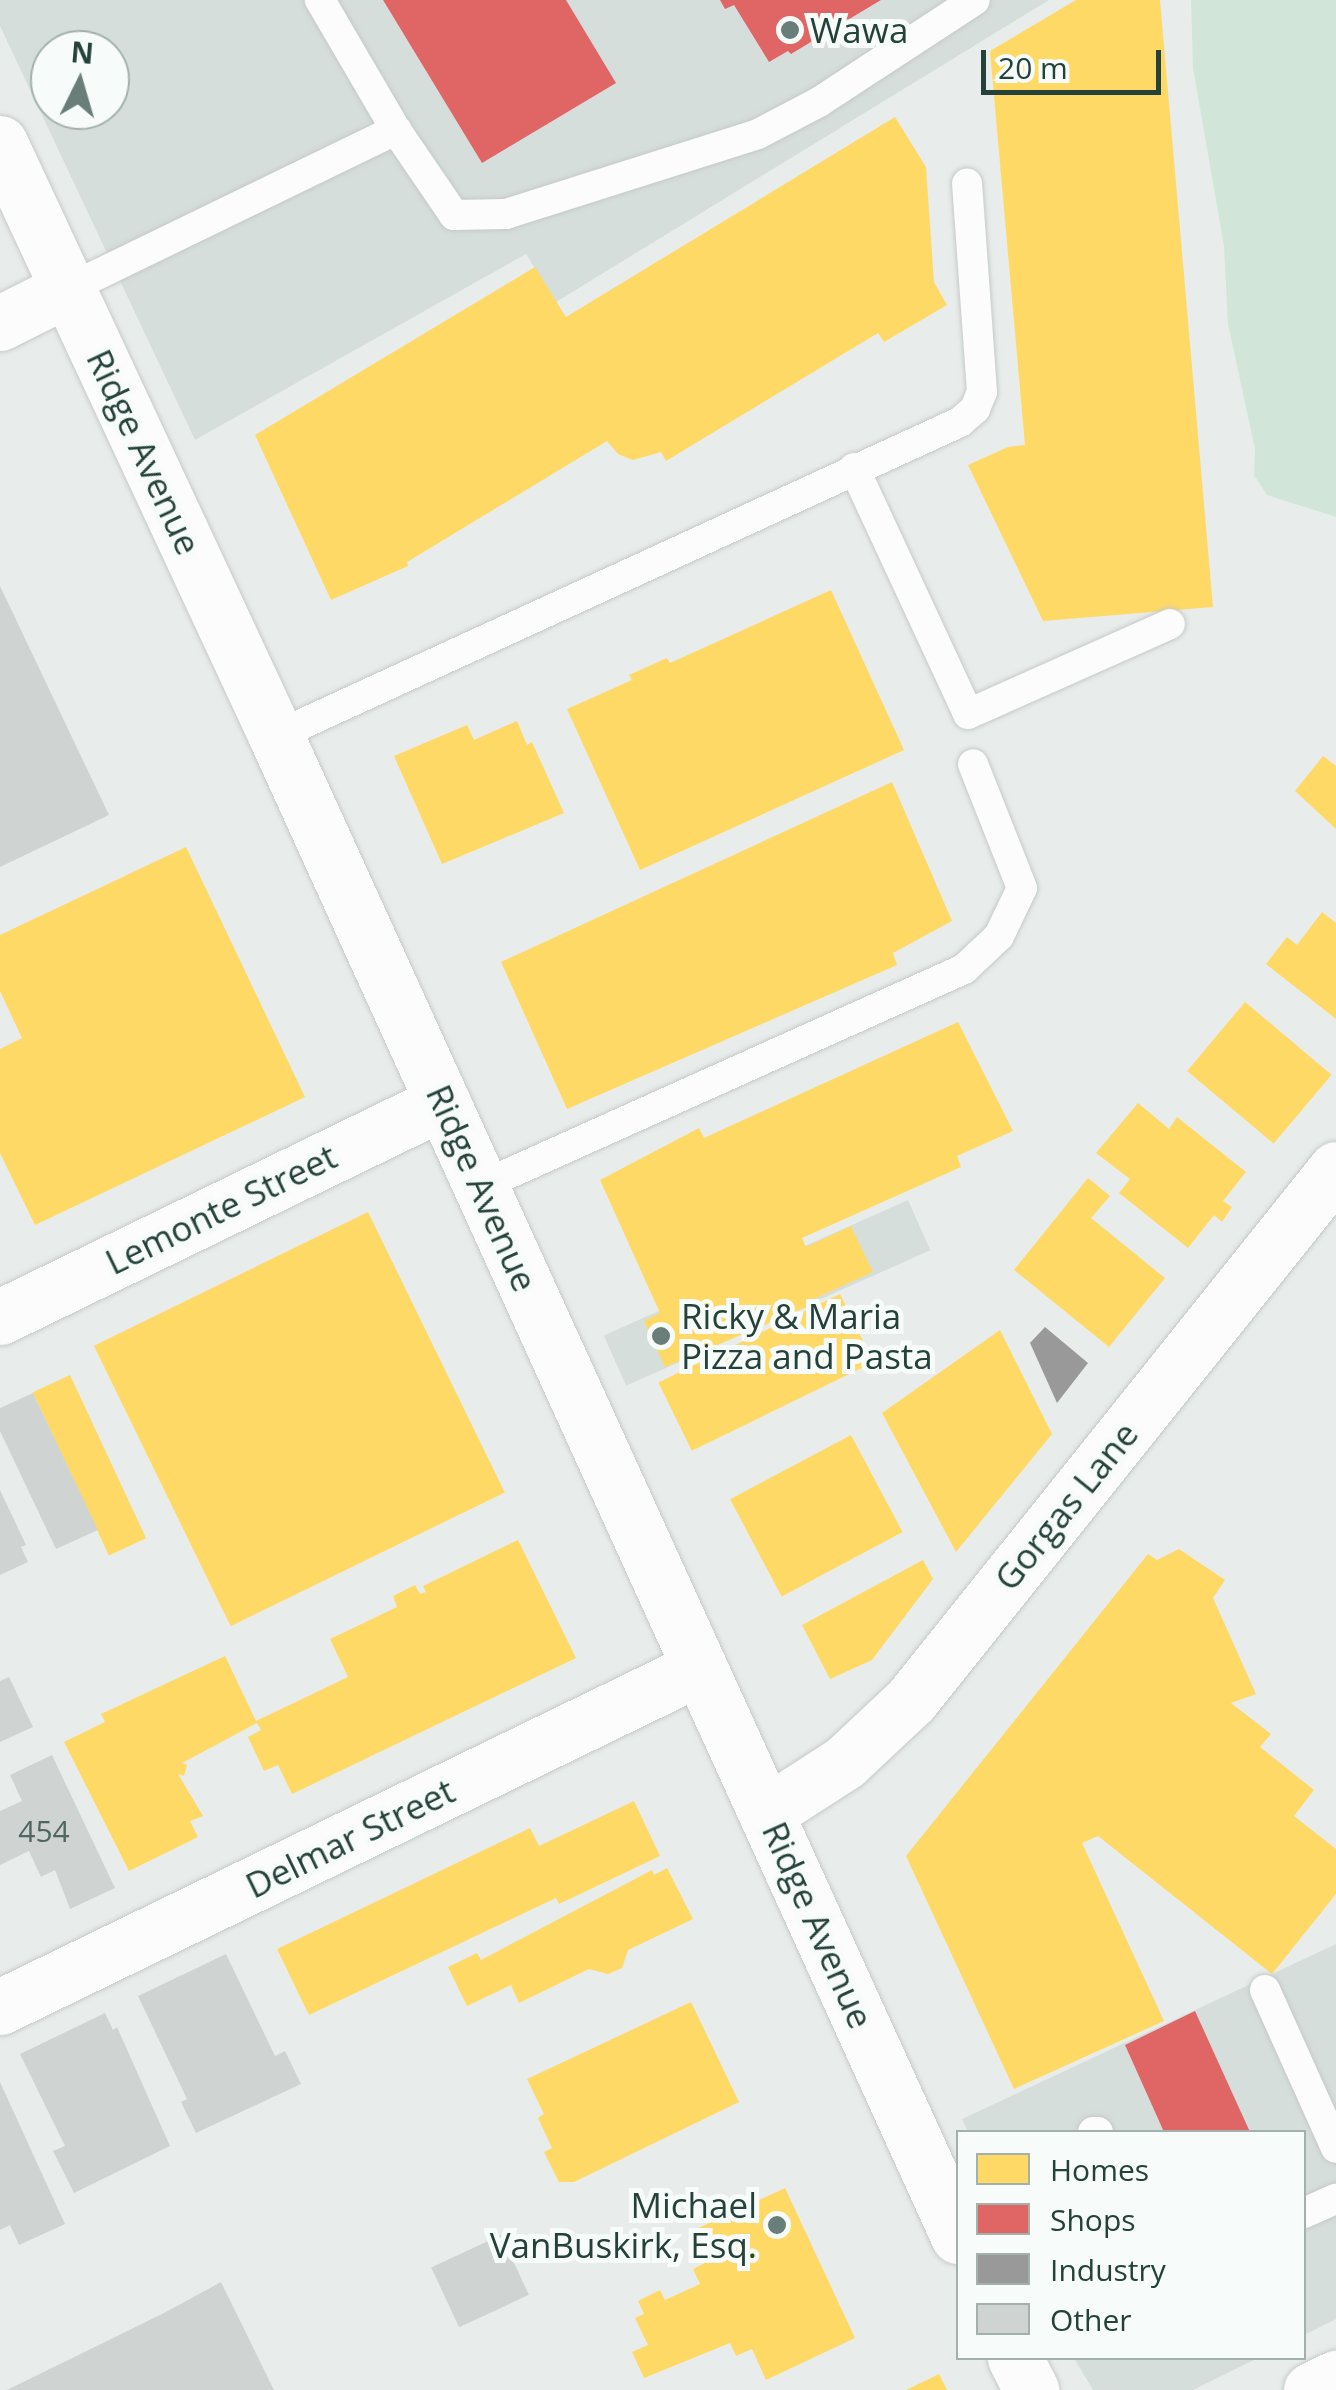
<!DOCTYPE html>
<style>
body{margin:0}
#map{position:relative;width:1336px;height:2390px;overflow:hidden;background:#e8edeb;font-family:"Open Sans",sans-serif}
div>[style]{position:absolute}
.built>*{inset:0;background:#d6dedb;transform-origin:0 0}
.green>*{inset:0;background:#d1e6d8}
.homes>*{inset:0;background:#ffd966;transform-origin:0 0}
.shops>*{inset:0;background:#e06666}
.industry>*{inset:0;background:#999}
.building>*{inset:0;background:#cfd4d2;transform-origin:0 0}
.roads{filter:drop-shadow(0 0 2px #c5cac8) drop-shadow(0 0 2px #c5cac8)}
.lane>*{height:30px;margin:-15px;padding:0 15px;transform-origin:15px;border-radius:15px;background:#fcfcfc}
.street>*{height:55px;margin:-27.5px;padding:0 27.5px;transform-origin:27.5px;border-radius:27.5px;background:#fcfcfc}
.secondary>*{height:55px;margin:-27.5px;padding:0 27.5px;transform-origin:27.5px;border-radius:27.5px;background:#fcfcfc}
.dots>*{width:28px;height:28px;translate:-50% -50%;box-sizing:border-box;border:5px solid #f7fbf9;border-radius:50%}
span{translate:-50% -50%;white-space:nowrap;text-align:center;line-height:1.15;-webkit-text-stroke:10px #f7fbf9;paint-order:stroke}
.number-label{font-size:30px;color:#506761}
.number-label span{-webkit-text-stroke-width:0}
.poi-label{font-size:35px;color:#24423a}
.left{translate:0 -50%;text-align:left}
.right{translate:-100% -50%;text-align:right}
.street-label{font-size:35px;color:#24423a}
.legend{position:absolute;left:956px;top:2130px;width:350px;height:230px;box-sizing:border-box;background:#f7fbf9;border:2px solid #a3b1ad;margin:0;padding:12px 18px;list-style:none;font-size:30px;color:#24423a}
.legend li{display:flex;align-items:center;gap:20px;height:50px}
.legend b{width:50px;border:2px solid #a3b1ad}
.north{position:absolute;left:30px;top:30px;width:100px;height:100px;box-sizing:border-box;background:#f7fbf9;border:2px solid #a3b1ad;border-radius:50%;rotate:5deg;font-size:28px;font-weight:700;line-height:40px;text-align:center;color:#24423a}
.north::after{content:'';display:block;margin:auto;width:35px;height:45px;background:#697e78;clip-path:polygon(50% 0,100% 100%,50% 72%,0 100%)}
.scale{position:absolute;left:981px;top:50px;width:180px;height:45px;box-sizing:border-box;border:5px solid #24423a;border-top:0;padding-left:12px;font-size:30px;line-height:35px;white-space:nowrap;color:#24423a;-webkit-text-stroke:8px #f7fbf9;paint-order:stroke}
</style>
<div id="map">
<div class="built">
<i style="clip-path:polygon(evenodd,0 0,1049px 0,556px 302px,526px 254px,195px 440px,0 26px,0 0,50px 50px,110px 50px,110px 110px,50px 110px,50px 50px)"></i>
<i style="left:908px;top:1200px;width:55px;height:333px;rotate:66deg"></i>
<i style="clip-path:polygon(1336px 1944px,1336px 2319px,1304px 2335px,1304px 2132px,968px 2132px,962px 2119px)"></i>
<i style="clip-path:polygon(1074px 2358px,1258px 2358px,1193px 2390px,1093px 2390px)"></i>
</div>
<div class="green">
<i style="clip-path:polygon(1191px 0,1336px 0,1336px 517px,1267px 495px,1254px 475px,1255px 449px,1228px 324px,1224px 246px,1193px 68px)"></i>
</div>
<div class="homes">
<i style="clip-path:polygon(1076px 0,1160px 0,1213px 607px,1043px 621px,968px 465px,1008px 447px,1025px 445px,990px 51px)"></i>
<i style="clip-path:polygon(895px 117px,926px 167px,934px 282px,947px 305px,884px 342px,878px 333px,666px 461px,661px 452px,633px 460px,618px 454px,607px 441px,407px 562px,408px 566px,331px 600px,255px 435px,535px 267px,566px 317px)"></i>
<i style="clip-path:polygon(831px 590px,904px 750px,640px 870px,567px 709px,632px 680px,629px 675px,667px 658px,670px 663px)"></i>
<i style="clip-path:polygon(517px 721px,527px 745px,532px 742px,564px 813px,442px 864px,394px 756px,467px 725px,474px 740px)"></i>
<i style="clip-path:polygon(1323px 756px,1336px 766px,1336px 829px,1295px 791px)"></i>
<i style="clip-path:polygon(892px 782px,952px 921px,893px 953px,897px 965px,567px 1109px,501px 962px)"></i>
<i style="clip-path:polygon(186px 847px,305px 1097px,35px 1225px,0 1153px,0 1049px,22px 1038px,0 991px,0 935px)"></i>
<i style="clip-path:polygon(1322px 912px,1336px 923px,1336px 1019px,1266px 964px,1287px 937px,1297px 945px)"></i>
<i style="left:1245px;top:1002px;width:113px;height:90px;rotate:40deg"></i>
<i style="clip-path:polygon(958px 1022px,1013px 1131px,957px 1156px,961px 1167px,802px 1238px,806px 1247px,851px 1226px,873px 1272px,805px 1303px,807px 1307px,665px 1367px,644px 1321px,660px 1313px,600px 1180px,699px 1128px,704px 1138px)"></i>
<i style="clip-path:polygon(1138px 1103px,1169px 1129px,1177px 1117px,1246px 1172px,1223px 1201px,1232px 1207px,1222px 1222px,1214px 1215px,1188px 1248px,1119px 1193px,1130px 1179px,1096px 1153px)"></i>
<i style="clip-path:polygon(1088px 1178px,1110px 1196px,1091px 1218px,1165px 1278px,1109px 1347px,1014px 1270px)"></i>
<i style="left:368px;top:1212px;width:312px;height:305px;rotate:64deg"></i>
<i style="left:840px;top:1294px;width:76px;height:202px;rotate:64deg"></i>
<i style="clip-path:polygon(1000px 1330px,1052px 1434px,956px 1552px,882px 1413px)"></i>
<i style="left:70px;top:1375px;width:180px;height:41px;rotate:65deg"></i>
<i style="left:851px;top:1435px;width:110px;height:137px;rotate:62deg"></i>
<i style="clip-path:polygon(518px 1540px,576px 1658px,292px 1794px,278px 1765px,264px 1771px,248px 1737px,261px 1730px,257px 1723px,182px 1763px,187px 1765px,184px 1776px,178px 1774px,203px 1816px,190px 1821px,198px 1837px,129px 1871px,64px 1742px,105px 1722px,101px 1714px,225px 1656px,256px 1721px,348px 1677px,330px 1639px,397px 1607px,393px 1596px,415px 1585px,420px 1594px,426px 1592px,423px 1586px)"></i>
<i style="clip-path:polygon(1179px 1549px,1225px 1580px,1213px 1598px,1256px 1694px,1231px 1703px,1271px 1734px,1260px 1747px,1314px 1790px,1294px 1816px,1336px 1849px,1336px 1894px,1272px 1974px,1098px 1836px,1082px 1843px,1164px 2021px,1014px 2089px,906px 1856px,1148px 1554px,1157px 1560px)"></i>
<i style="clip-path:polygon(923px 1560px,933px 1579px,872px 1660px,830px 1679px,802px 1625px)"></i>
<i style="clip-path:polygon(634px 1801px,660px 1856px,559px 1904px,556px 1898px,309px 2015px,277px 1949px,530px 1828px,539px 1846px)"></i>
<i style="clip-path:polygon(667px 1868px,693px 1919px,628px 1950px,622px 1968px,608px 1974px,589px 1969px,519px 2003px,511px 1985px,467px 2006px,448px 1967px,477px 1953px,481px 1960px,652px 1870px,654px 1875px)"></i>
<i style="clip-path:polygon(691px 2002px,739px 2102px,574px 2182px,559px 2182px,544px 2152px,552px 2148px,538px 2118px,544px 2114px,527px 2079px)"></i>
<i style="clip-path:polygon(785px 2188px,855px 2338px,766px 2380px,752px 2349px,736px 2356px,730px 2343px,644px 2378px,632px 2352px,648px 2345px,635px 2318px,644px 2314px,638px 2301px,660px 2290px,665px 2300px,700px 2284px,693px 2269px,707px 2262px,692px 2231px)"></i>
<i style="clip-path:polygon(939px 2374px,947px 2390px,906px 2390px)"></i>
</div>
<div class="shops">
<i style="clip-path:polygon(383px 0,566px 0,616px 83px,482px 163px)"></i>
<i style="clip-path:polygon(720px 0,881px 0,791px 54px,788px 51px,769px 62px,734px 5px,725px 9px)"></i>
<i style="clip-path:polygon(1195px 2011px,1250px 2132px,1164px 2132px,1125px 2045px)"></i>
</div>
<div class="industry">
<i style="clip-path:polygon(1045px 1327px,1088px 1363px,1057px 1403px,1030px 1343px)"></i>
</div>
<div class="building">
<i style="clip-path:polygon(0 586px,109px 815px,0 867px)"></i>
<i style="clip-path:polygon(33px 1393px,98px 1530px,56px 1549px,0 1431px,0 1408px)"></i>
<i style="clip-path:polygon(0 1490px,26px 1545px,21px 1547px,28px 1562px,0 1575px)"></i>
<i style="clip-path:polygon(9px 1677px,33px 1727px,0 1742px,0 1681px)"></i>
<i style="clip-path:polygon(52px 1755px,115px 1888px,70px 1909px,55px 1870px,41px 1877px,29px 1851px,0 1865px,0 1811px,22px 1801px,10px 1775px)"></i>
<i style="clip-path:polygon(226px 1954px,275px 2056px,285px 2051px,301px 2084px,196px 2133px,181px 2102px,187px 2099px,138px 1996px)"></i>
<i style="clip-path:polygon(105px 2013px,113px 2030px,117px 2027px,170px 2146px,74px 2193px,53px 2151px,65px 2146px,20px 2054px)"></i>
<i style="clip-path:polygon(0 2082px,65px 2224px,19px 2245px,10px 2225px,0 2230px)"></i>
<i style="left:501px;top:2235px;width:66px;height:77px;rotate:65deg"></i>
<i style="clip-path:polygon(221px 2282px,274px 2390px,7px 2390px,164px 2313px)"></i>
</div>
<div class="roads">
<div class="lane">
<i style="left:396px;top:130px;width:103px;rotate:55.7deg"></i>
<i style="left:454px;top:215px;width:52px;rotate:-1.1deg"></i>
<i style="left:506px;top:214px;width:264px;rotate:-17.6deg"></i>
<i style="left:758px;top:134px;width:69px;rotate:-27.7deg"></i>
<i style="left:819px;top:102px;width:186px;rotate:-33.2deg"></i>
<i style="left:68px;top:289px;width:365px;rotate:-25.9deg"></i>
<i style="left:396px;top:130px;width:151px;rotate:-120.3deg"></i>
<i style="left:854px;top:468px;width:271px;rotate:65.1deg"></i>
<i style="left:968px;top:714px;width:221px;rotate:-24deg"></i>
<i style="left:276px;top:736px;width:753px;rotate:-24.66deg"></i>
<i style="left:960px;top:422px;width:20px;rotate:-41deg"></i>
<i style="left:975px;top:409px;width:18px;rotate:-68deg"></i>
<i style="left:982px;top:392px;width:209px;rotate:-94.1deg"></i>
<i style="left:481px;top:1186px;width:530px;rotate:-24.19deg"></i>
<i style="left:964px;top:969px;width:48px;rotate:-43.3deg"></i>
<i style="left:999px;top:936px;width:53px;rotate:-64.4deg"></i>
<i style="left:1022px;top:888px;width:133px;rotate:-111.6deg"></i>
<i style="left:1265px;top:1990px;width:173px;rotate:65.8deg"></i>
<i style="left:1093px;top:2132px;width:5px"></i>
<i style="left:1304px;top:2213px;width:35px;rotate:-24deg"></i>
</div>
<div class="street">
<i style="left:0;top:323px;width:76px;rotate:-26.6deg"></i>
<i style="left:0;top:1317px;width:492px;rotate:-25.9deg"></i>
<i style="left:766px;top:1813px;width:94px;rotate:-32.8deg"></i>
<i style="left:845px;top:1762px;width:91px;rotate:-43.2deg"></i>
<i style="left:911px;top:1700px;width:680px;rotate:-51.33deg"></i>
<i style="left:0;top:2007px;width:777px;rotate:-25.87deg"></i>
<i style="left:1311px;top:2390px;width:28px;rotate:-26deg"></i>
</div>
<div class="secondary">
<i style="left:0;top:143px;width:654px;rotate:65.04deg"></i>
<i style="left:276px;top:736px;width:1648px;rotate:65.55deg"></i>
<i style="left:1015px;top:2358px;width:36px;rotate:63deg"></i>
</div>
</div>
<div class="dots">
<i style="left:790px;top:30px;background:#697e78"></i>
<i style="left:661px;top:1336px;background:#697e78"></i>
<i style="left:777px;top:2225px;background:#697e78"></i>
</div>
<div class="number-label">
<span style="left:44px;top:1831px">454</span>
</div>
<div class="poi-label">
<span class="left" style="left:810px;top:30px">Wawa</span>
<span class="left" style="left:681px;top:1336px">Ricky &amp; Maria<br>Pizza and Pasta</span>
<span class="right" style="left:757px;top:2225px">Michael<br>VanBuskirk, Esq.</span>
</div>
<div class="street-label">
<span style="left:144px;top:452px;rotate:65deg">Ridge Avenue</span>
<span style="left:482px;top:1188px;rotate:66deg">Ridge Avenue</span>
<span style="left:221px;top:1209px;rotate:-26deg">Lemonte Street</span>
<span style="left:1066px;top:1506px;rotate:-51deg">Gorgas Lane</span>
<span style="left:350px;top:1838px;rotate:-26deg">Delmar Street</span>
<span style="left:818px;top:1925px;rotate:66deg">Ridge Avenue</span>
</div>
<ul class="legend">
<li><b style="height:28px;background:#ffd966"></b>Homes</li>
<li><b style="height:28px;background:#e06666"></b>Shops</li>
<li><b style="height:28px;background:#999"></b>Industry</li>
<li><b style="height:28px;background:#cfd4d2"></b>Other</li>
</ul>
<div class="north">N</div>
<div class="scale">20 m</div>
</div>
